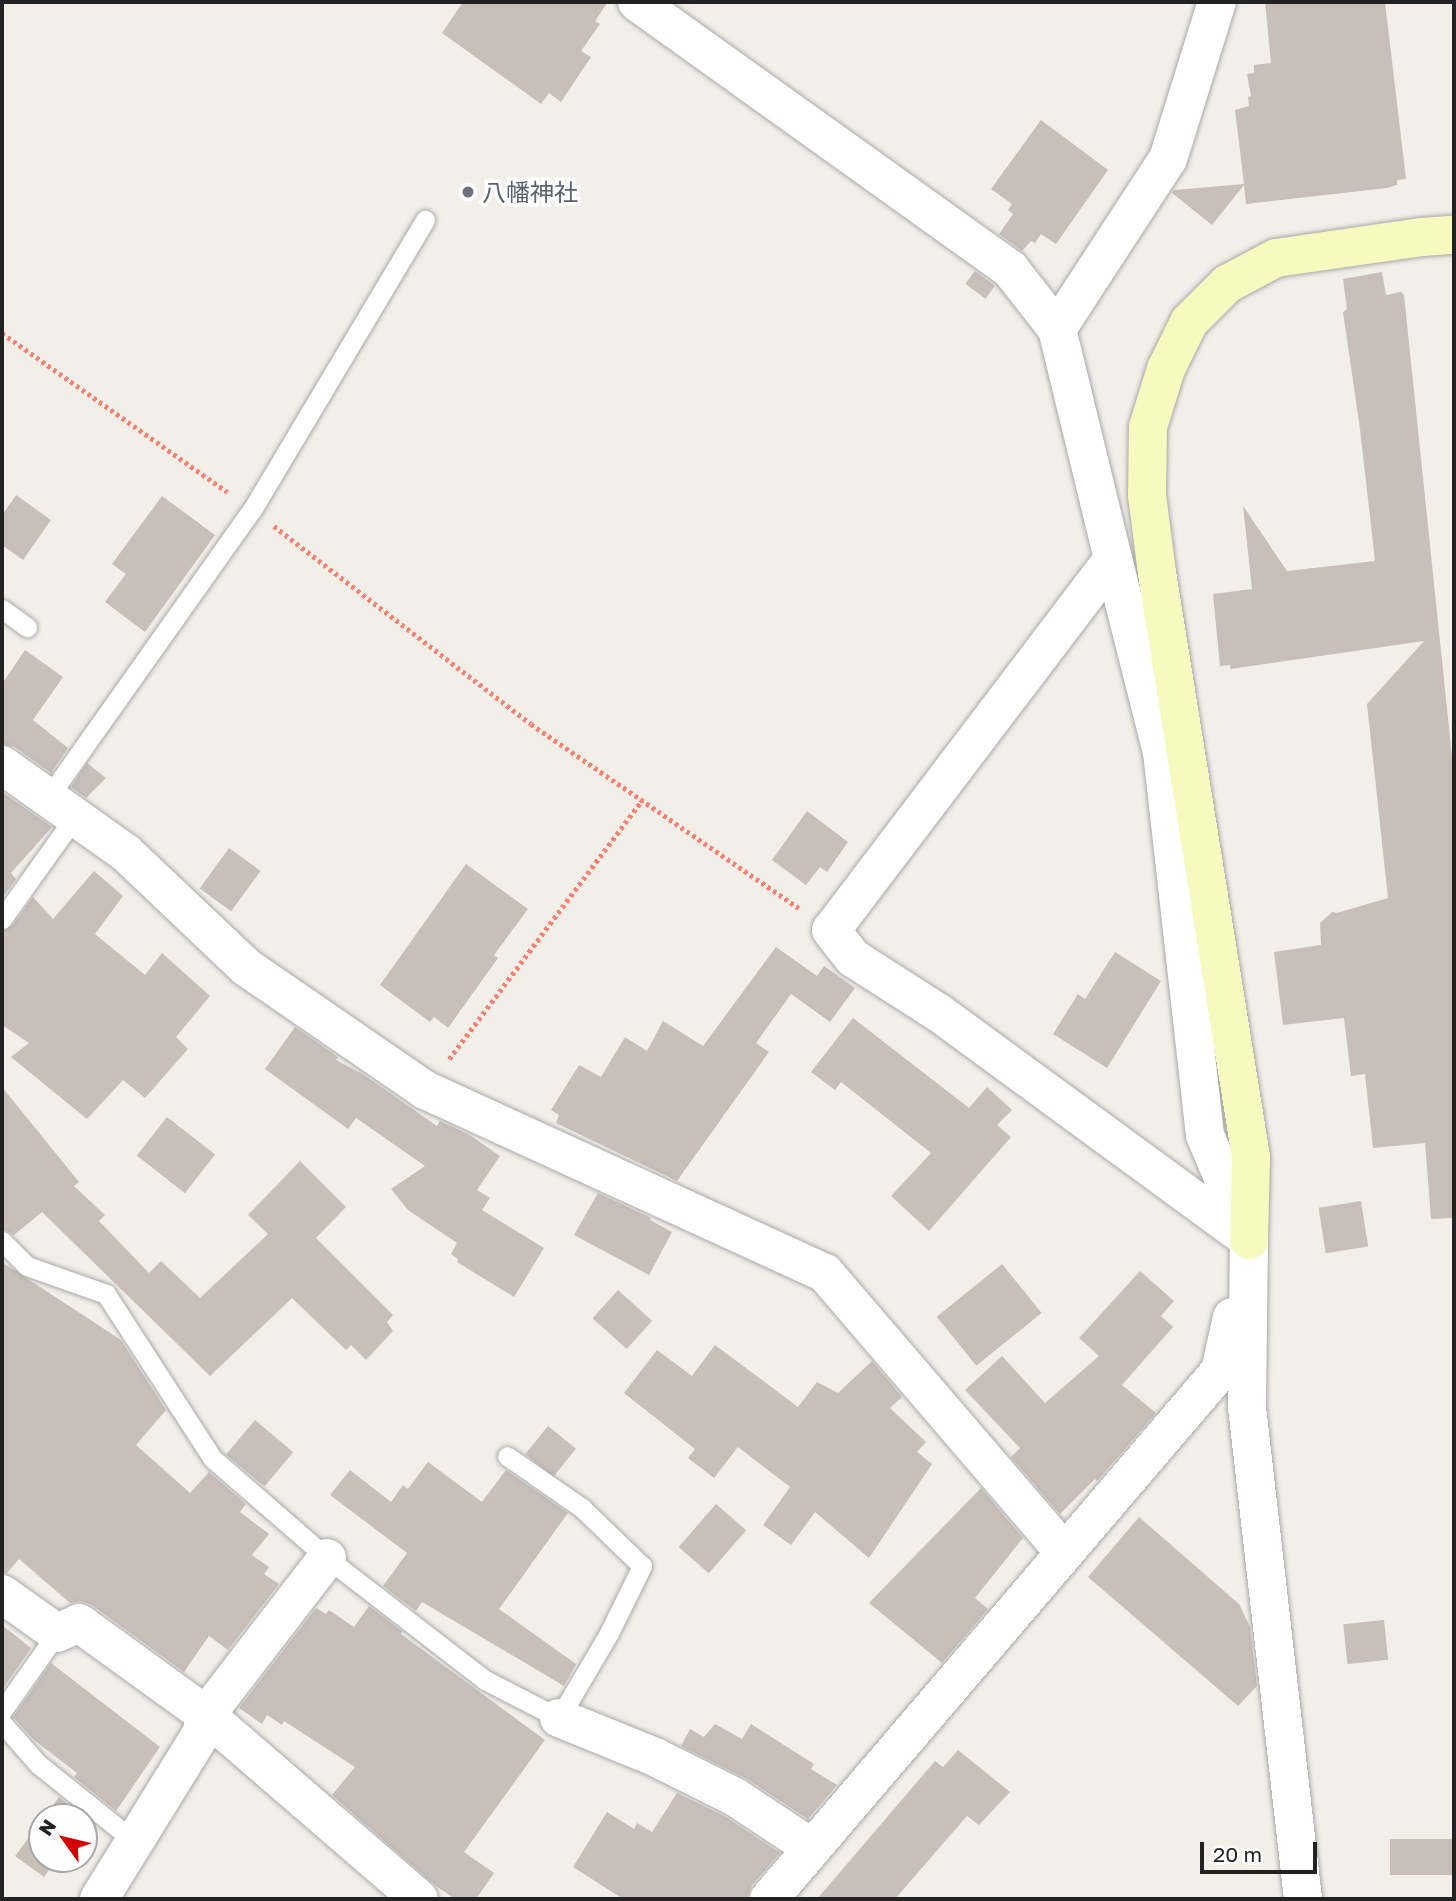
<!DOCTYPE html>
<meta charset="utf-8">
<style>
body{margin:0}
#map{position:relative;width:1456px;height:1901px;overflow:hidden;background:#f2efe9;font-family:"Golos Text","Noto Sans JP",sans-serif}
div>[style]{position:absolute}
.building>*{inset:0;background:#c7bfb8;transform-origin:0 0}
.path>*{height:4.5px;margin-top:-2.25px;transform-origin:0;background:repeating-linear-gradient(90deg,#fa8072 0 3.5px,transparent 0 7px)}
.roads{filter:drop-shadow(0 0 2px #a9a9a9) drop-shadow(0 0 2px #a9a9a9)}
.lane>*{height:19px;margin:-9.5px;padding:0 9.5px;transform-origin:9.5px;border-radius:9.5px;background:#fff}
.street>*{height:38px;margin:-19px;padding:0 19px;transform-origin:19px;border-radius:19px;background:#fff}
.secondary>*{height:38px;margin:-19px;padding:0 19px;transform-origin:19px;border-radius:19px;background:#f7fabf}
.dots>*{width:19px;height:19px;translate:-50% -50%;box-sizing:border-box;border:4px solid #fff;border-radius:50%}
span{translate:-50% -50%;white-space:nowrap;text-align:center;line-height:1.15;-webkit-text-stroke:7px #fff;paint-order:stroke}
.worship-label{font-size:24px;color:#5b616d}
.left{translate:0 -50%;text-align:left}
.frame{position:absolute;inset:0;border:4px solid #222;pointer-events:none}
.north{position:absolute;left:28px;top:1803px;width:70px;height:70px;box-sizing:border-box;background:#fff;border:2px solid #a7a7a7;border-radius:50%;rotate:304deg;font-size:19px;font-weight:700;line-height:28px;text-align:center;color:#222}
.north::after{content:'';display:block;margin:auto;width:24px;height:32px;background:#d40000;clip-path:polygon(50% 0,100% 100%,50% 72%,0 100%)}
.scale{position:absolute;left:1200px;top:1842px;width:117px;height:32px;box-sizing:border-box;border:4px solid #222;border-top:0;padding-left:9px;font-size:21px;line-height:24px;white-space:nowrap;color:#222;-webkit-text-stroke:5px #fff;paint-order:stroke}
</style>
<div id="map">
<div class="building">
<i style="clip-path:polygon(463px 2px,608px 2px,595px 21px,600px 24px,581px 51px,591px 57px,561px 102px,549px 93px,541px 104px,442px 33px)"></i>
<i style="clip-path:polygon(1265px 2px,1385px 2px,1406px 179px,1397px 180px,1397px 185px,1387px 188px,1246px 204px,1244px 185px,1212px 225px,1172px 193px,1174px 190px,1244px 184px,1235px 110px,1249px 106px,1248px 97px,1251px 96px,1247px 74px,1254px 73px,1254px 65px,1271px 63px)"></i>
<i style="clip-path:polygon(1041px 120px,1108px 170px,1056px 244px,1041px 234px,1035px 243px,1031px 241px,1022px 251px,999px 234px,1013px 214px,1008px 210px,1012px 204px,991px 189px)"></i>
<i style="left:975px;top:271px;width:25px;height:16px;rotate:37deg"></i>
<i style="clip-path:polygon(1382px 272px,1386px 295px,1401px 292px,1404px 295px,1454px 776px,1454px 1218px,1431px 1219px,1425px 1143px,1373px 1148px,1365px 1074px,1351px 1076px,1344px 1018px,1283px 1025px,1274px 952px,1321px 945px,1320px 923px,1332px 912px,1337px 913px,1388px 898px,1367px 704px,1424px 641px,1230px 669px,1230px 665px,1220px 666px,1213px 594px,1252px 589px,1243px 506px,1287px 571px,1375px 561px,1360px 429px,1343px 312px,1347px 309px,1343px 279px)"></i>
<i style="clip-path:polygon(16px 495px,51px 520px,23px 560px,2px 545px,2px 515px)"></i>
<i style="clip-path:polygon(162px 496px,215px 535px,145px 632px,105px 602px,126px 574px,112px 564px)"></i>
<i style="clip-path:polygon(25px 650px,63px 677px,33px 720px,68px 748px,51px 773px,15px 747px,2px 744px,2px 684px)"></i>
<i style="clip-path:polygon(87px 763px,106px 778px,86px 798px,71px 787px)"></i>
<i style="clip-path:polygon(2px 792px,52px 827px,11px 873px,16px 879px,2px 898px)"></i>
<i style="clip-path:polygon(807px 811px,848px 842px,827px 872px,820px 867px,806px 885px,772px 860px)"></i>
<i style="left:229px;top:848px;width:39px;height:50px;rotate:36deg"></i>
<i style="clip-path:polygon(466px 864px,528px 909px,494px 955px,498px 958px,448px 1028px,434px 1017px,430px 1022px,380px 985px)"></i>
<i style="clip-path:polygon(94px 871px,123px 896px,95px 934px,145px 975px,162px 953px,210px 996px,176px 1037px,188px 1049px,145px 1098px,123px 1080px,87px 1119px,11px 1057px,29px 1043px,2px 1025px,2px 931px,12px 926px,33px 897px,53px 919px)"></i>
<i style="clip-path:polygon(776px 947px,817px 976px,824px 966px,855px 988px,830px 1022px,791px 994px,756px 1043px,769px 1052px,677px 1181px,556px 1123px,559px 1115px,551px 1110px,579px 1065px,601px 1077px,625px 1037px,647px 1051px,663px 1021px,703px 1046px)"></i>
<i style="clip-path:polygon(1115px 952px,1161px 981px,1107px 1068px,1053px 1034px,1078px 994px,1085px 999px)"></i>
<i style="clip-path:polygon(853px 1018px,969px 1108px,987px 1087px,1012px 1110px,997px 1125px,1011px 1137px,929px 1231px,891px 1196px,931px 1153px,841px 1082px,835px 1090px,811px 1072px)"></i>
<i style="clip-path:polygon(295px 1027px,338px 1057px,336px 1060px,364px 1075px,437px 1126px,440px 1121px,468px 1134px,500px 1156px,477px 1190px,490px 1198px,482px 1210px,544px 1248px,514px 1297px,457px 1262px,458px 1259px,451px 1254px,457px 1243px,408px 1210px,391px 1189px,425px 1166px,356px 1118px,348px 1129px,265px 1069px)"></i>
<i style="clip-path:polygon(2px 1087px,79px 1182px,74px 1186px,105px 1215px,99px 1221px,149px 1273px,161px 1261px,200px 1298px,268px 1234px,248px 1215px,300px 1161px,346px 1207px,316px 1238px,393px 1315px,387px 1322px,393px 1331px,366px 1360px,351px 1345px,346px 1350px,292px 1298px,210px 1376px,42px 1212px,14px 1235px,2px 1229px)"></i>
<i style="left:167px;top:1117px;width:61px;height:49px;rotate:38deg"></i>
<i style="clip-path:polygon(598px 1193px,651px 1218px,650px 1220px,672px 1232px,649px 1275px,574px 1235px)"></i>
<i style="left:1361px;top:1201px;width:46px;height:43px;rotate:81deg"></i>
<i style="clip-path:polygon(2px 1262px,121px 1340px,166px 1410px,136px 1445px,190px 1493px,209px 1472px,246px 1504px,240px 1512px,269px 1534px,252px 1555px,269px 1567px,264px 1574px,279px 1584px,228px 1650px,209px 1636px,184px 1672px,92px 1605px,80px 1601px,70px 1603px,19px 1559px,7px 1573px,2px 1573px)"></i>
<i style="left:1002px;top:1264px;width:63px;height:84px;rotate:51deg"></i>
<i style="clip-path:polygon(1140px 1271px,1174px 1301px,1161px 1316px,1173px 1327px,1122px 1385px,1156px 1413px,1097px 1481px,1095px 1479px,1060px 1514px,1011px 1457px,1020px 1448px,965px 1390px,1002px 1356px,1045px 1403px,1099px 1356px,1079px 1338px)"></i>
<i style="left:618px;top:1290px;width:46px;height:38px;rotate:42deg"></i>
<i style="clip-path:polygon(715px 1345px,798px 1407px,817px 1382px,838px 1393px,872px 1361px,902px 1397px,890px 1408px,926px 1442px,917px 1452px,932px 1464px,869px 1558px,815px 1512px,791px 1545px,763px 1525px,790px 1487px,738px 1447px,714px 1478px,688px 1458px,695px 1449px,624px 1393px,657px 1350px,692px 1376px)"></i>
<i style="left:255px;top:1420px;width:50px;height:45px;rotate:40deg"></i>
<i style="left:548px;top:1426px;width:36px;height:36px;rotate:39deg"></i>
<i style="clip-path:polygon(428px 1462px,482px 1502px,506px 1470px,568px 1513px,499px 1609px,576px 1664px,564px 1686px,422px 1602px,416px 1611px,383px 1586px,407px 1553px,330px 1495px,350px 1470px,391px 1502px,403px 1485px,408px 1489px)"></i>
<i style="clip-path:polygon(981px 1488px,1023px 1538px,975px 1598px,988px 1609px,942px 1663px,869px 1603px)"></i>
<i style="left:716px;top:1504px;width:40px;height:57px;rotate:41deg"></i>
<i style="clip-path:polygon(1139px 1517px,1239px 1604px,1250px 1627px,1257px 1686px,1238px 1706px,1088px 1577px)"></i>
<i style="clip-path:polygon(369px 1606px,402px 1631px,401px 1634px,545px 1740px,464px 1852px,494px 1873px,476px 1899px,455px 1899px,436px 1886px,332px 1795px,355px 1767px,284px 1721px,282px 1725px,267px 1715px,262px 1724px,239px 1708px,316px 1608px,326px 1614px,329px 1610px,354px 1627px)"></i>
<i style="left:1384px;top:1620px;width:40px;height:41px;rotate:84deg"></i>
<i style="clip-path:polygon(2px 1625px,31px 1648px,2px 1690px)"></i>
<i style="clip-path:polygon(51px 1663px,160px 1747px,116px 1811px,74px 1777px,77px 1773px,34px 1740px,13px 1717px)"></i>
<i style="clip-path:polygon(715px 1724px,742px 1739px,751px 1724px,814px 1764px,811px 1769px,837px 1785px,808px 1819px,747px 1779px,681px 1746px,690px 1729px,704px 1737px)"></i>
<i style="clip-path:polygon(958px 1750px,1010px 1792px,979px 1825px,967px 1816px,895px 1899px,817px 1899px,935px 1761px,943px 1767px)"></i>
<i style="clip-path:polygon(677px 1793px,724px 1816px,780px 1853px,752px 1885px,747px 1899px,623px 1899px,573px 1867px,607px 1812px,634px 1829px,637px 1823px,652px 1832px)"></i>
<i style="clip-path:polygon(59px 1797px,90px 1822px,84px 1830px,84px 1817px,44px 1817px)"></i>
<i style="clip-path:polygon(42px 1820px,42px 1859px,62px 1859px,55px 1868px,52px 1866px,44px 1877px,15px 1856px)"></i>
<i style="left:1454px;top:1839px;width:36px;height:64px;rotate:90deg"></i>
</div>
<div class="path">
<i style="left:2px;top:333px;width:276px;rotate:35.2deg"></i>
<i style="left:274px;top:526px;width:324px;rotate:37.6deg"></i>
<i style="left:531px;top:724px;width:325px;rotate:34.5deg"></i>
<i style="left:449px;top:1059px;width:323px;rotate:-53.3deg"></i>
</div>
<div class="roads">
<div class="lane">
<i style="left:2px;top:609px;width:31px;rotate:36deg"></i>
<i style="left:47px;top:799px;width:354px;rotate:-54.7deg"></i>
<i style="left:252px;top:510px;width:338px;rotate:-59.2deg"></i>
<i style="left:2px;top:919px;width:124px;rotate:-54.5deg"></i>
<i style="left:2px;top:1241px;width:35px;rotate:45deg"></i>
<i style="left:27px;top:1266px;width:84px;rotate:19.5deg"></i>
<i style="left:106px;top:1294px;width:195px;rotate:57.1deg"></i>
<i style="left:212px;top:1458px;width:152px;rotate:41deg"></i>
<i style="left:327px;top:1558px;width:200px;rotate:37.7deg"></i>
<i style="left:485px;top:1680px;width:83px;rotate:27.2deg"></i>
<i style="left:559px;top:1718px;width:99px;rotate:-59.5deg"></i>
<i style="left:609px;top:1633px;width:75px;rotate:-63.8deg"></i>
<i style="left:642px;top:1566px;width:83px;rotate:-136deg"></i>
<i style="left:582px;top:1508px;width:91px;rotate:-145.3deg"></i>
<i style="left:2px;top:1711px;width:95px;rotate:-54.8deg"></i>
<i style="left:2px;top:1723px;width:55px;rotate:48.7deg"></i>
<i style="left:38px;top:1764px;width:123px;rotate:38.7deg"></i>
</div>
<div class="street">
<i style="left:637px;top:2px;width:459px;rotate:35.6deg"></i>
<i style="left:1010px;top:269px;width:76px;rotate:51.9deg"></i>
<i style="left:1057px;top:329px;width:237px;rotate:76.3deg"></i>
<i style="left:1113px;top:559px;width:466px;rotate:127.2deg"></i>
<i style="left:831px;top:930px;width:36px;rotate:52deg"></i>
<i style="left:853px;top:958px;width:102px;rotate:32.6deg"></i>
<i style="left:939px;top:1013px;width:384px;rotate:36.2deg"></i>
<i style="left:1057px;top:329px;width:203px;rotate:-56.9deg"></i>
<i style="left:1168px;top:159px;width:164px;rotate:-72.7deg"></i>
<i style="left:1113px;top:559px;width:199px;rotate:75.8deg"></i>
<i style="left:1162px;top:752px;width:385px;rotate:83.6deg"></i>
<i style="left:1205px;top:1135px;width:114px;rotate:67.3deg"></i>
<i style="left:1249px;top:1240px;width:167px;rotate:90.7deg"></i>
<i style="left:1247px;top:1407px;width:495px;rotate:83.5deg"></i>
<i style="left:2px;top:765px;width:152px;rotate:35.4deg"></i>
<i style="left:126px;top:853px;width:166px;rotate:43.5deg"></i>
<i style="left:246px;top:967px;width:217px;rotate:34.5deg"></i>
<i style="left:425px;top:1090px;width:440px;rotate:24.6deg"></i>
<i style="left:825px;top:1273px;width:367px;rotate:49.4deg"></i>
<i style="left:327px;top:1558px;width:198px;rotate:127.6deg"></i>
<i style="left:206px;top:1715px;width:281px;rotate:40.8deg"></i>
<i style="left:2px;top:1594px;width:67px;rotate:35.3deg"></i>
<i style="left:57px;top:1633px;width:24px;rotate:-24deg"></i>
<i style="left:79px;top:1623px;width:157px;rotate:35.9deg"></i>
<i style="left:206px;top:1715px;width:20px;rotate:105deg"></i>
<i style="left:201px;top:1734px;width:194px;rotate:121.7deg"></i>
<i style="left:559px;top:1718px;width:104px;rotate:22.1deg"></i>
<i style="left:655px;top:1757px;width:89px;rotate:26.6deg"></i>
<i style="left:735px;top:1797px;width:92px;rotate:33.5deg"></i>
<i style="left:769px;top:1899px;width:694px;rotate:-49.5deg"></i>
<i style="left:1220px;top:1371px;width:55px;rotate:-77.5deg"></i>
</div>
<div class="secondary">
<i style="left:1249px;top:1240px;width:83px;rotate:-88.6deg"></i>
<i style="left:1251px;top:1157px;width:592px;rotate:-99.14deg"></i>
<i style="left:1157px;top:573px;width:79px;rotate:-97.3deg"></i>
<i style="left:1147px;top:495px;width:68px;rotate:-89.2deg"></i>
<i style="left:1148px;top:427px;width:61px;rotate:-72.8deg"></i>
<i style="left:1166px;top:369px;width:52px;rotate:-63.9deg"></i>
<i style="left:1189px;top:322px;width:54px;rotate:-45deg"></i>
<i style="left:1227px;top:284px;width:55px;rotate:-28deg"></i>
<i style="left:1276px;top:258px;width:148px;rotate:-8.2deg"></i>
<i style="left:1422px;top:237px;width:32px;rotate:-4deg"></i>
</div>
</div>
<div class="dots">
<i style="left:468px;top:192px;background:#6b7280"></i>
</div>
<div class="worship-label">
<span class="left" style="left:482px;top:192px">八幡神社</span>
</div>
<div class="frame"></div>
<div class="north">N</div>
<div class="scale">20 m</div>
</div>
